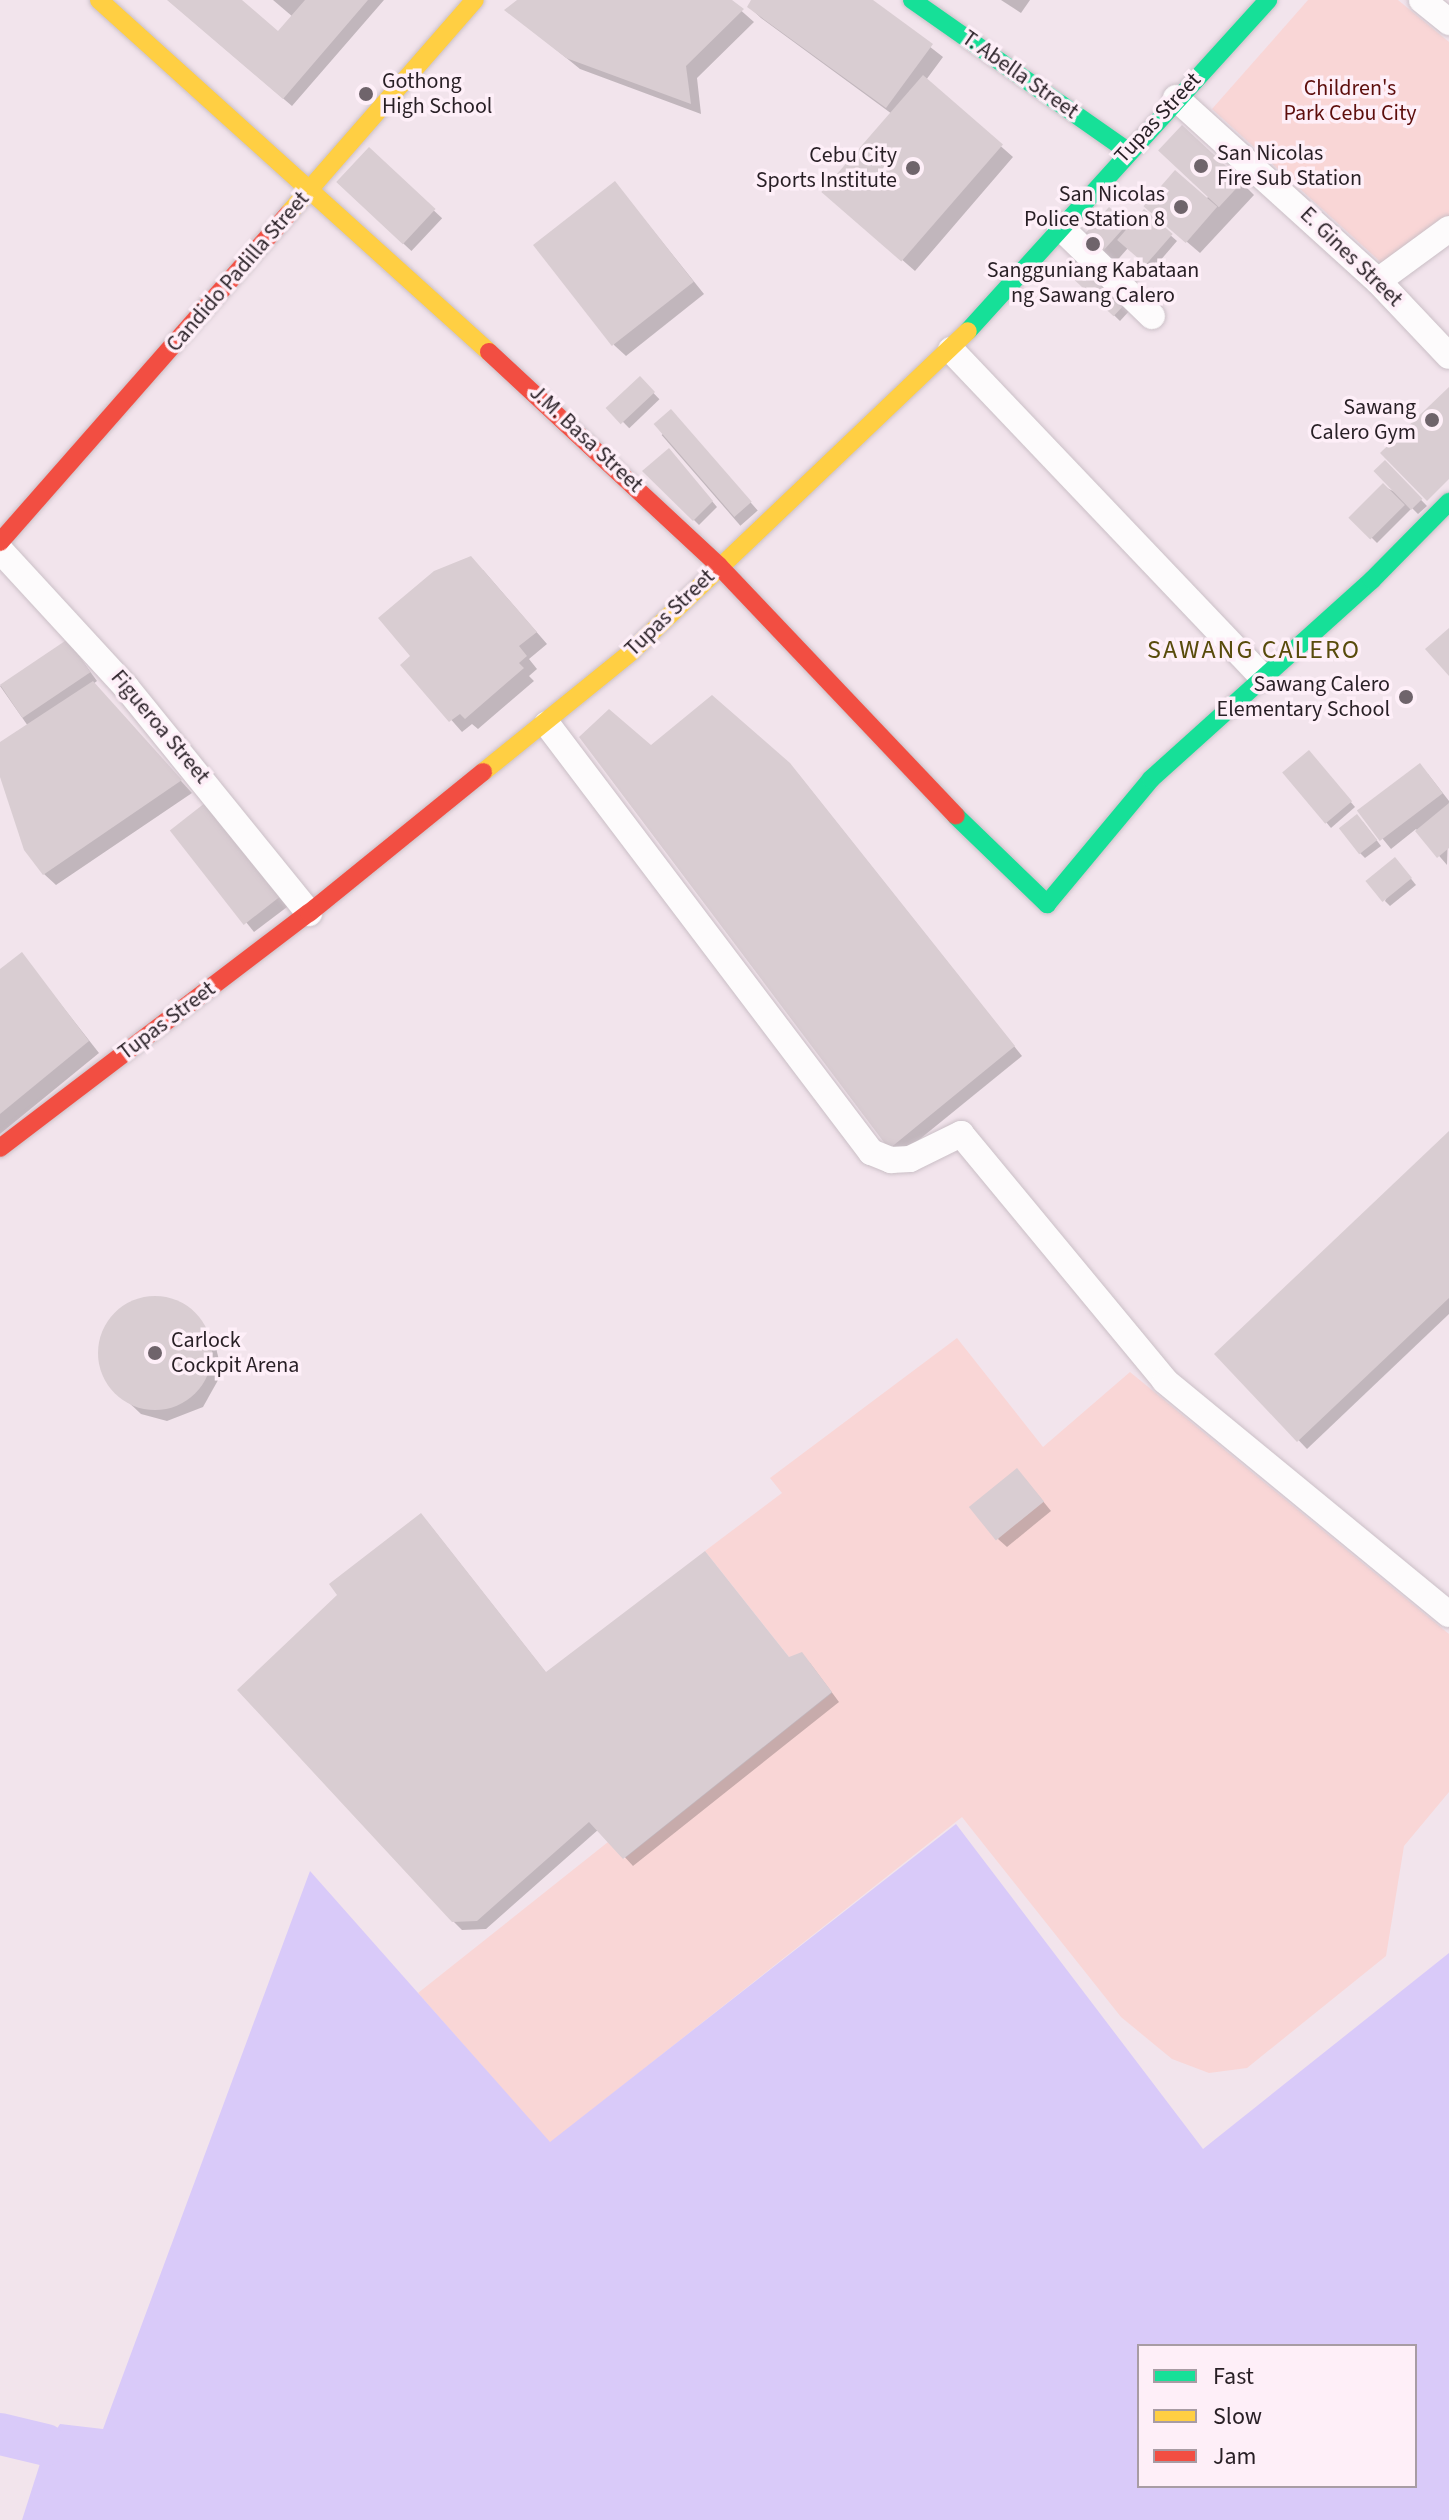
<!DOCTYPE html>
<style>
body{margin:0}
#map{position:relative;width:1449px;height:2520px;overflow:hidden;background:#f2e4ec;font-family:"Source Sans 3",sans-serif}
div>[style]{position:absolute}
.green>*{inset:0;background:#f9d6d6}
.water>*{inset:0;background:#d9caf9}
.shadow>*{inset:0;background:#0003;transform-origin:0 0}
.river>*{height:42px;margin:-21px;padding:0 21px;transform-origin:21px;border-radius:21px;background:#d9caf9}
.building>*{inset:0;background:#d9cdd2;transform-origin:0 0}
.round{border-radius:50%}
.roads{filter:drop-shadow(0 0 2px #cabfc6) drop-shadow(0 0 2px #cabfc6)}
.street>*{height:26px;margin:-13px;padding:0 13px;transform-origin:13px;border-radius:13px;background:#fdfbfc}
.fast>*{height:18px;margin:-9px;padding:0 9px;transform-origin:9px;border-radius:9px;background:#16e098}
.slow>*{height:18px;margin:-9px;padding:0 9px;transform-origin:9px;border-radius:9px;background:#ffcf43}
.jam>*{height:18px;margin:-9px;padding:0 9px;transform-origin:9px;border-radius:9px;background:#f24e42}
.dots>*{width:22px;height:22px;translate:-50% -50%;box-sizing:border-box;border:4px solid #feeff8;border-radius:50%}
span{translate:-50% -50%;white-space:nowrap;text-align:center;line-height:1.15;-webkit-text-stroke:7px #feeff8;paint-order:stroke}
.street-label{font-size:22px;color:#281f25}
.poi-label{font-size:22px;color:#281f25}
.left{translate:0 -50%;text-align:left}
.right{translate:-100% -50%;text-align:right}
.park-label{font-size:22px;color:#5d0e0c}
.quarter-label{font-size:26px;color:#584b0b;letter-spacing:2px}
.legend{position:absolute;left:1137px;top:2344px;width:280px;height:144px;box-sizing:border-box;background:#feeff8;border:2px solid #a89ca4;margin:0;padding:10px 14px;list-style:none;font-size:24px;color:#281f25}
.legend li{display:flex;align-items:center;gap:16px;height:40px}
.legend b{width:40px;border:2px solid #a89ca4}
</style>
<div id="map">
<div class="green">
<i style="clip-path:polygon(1308px 0,1398px 0,1449px 42px,1449px 218px,1385px 266px,1212px 109px)"></i>
<i style="clip-path:polygon(957px 1338px,1043px 1447px,1130px 1372px,1449px 1634px,1449px 1792px,1404px 1846px,1386px 1956px,1247px 2068px,1209px 2073px,1172px 2059px,1121px 2017px,962px 1817px,550px 2143px,418px 1993px,608px 1842px,624px 1859px,832px 1693px,789px 1657px,705px 1551px,782px 1493px,770px 1478px)"></i>
</div>
<div class="water">
<i style="clip-path:polygon(evenodd,956px 1824px,1203px 2149px,1449px 1953px,1449px 2520px,22px 2520px,46px 2445px,60px 2424px,103px 2429px,310px 1871px,550px 2142px,956px 1824px,1139px 2346px,1415px 2346px,1415px 2486px,1139px 2486px,1139px 2346px)"></i>
</div>
<div class="shadow">
<i style="clip-path:polygon(168px 0,239px 0,279px 34px,293px 17px,273px 0,384px 0,292px 106px)"></i>
<i style="clip-path:polygon(520px 0,729px 0,754px 22px,697px 78px,701px 114px,580px 69px,507px 10px)"></i>
<i style="clip-path:polygon(754px 0,870px 0,943px 57px,926px 80px,1013px 157px,915px 271px,837px 203px,892px 114px,761px 18px,749px 7px)"></i>
<i style="clip-path:polygon(1001px 0,1030px 0,1021px 13px)"></i>
<i style="left:369px;top:150px;width:100px;height:45px;rotate:43deg"></i>
<i style="clip-path:polygon(615px 183px,704px 294px,626px 356px,614px 345px)"></i>
<i style="clip-path:polygon(1242px 183px,1254px 195px,1200px 253px,1159px 218px)"></i>
<i style="clip-path:polygon(1110px 210px,1130px 229px,1144px 212px,1177px 241px,1153px 269px,1128px 248px,1113px 265px,1096px 249px)"></i>
<i style="clip-path:polygon(1065px 268px,1131px 309px,1120px 321px)"></i>
<i style="left:640px;top:379px;width:28px;height:42px;rotate:46deg"></i>
<i style="left:679px;top:420px;width:120px;height:23px;rotate:49deg"></i>
<i style="clip-path:polygon(674px 456px,717px 507px,699px 525px,645px 471px)"></i>
<i style="clip-path:polygon(1385px 463px,1427px 506px,1418px 514px,1412px 508px,1377px 543px,1351px 517px,1383px 486px,1399px 494px)"></i>
<i style="clip-path:polygon(483px 570px,547px 644px,529px 659px,537px 669px,529px 676px,534px 681px,478px 729px,472px 724px,462px 732px,403px 665px)"></i>
<i style="clip-path:polygon(68px 641px,97px 681px,93px 684px,192px 793px,56px 885px,44px 874px,0 771px,0 744px,28px 726px,0 686px)"></i>
<i style="clip-path:polygon(651px 748px,798px 774px,1022px 1056px,899px 1156px)"></i>
<i style="clip-path:polygon(1314px 758px,1355px 807px,1331px 828px,1326px 822px)"></i>
<i style="clip-path:polygon(1428px 774px,1449px 801px,1447px 865px,1416px 829px,1391px 849px,1360px 811px)"></i>
<i style="clip-path:polygon(1363px 822px,1381px 846px,1365px 858px,1360px 853px)"></i>
<i style="clip-path:polygon(172px 830px,291px 904px,254px 932px)"></i>
<i style="clip-path:polygon(1400px 865px,1416px 885px,1390px 906px,1385px 901px)"></i>
<i style="clip-path:polygon(22px 955px,99px 1053px,0 1134px,0 972px)"></i>
<i style="clip-path:polygon(1449px 1134px,1449px 1314px,1307px 1449px,1216px 1354px)"></i>
<i style="clip-path:polygon(143px 1299px,169px 1300px,213px 1335px,222px 1373px,203px 1407px,167px 1421px,141px 1414px,109px 1384px,101px 1345px,119px 1311px)"></i>
<i style="clip-path:polygon(1025px 1479px,1051px 1511px,1007px 1547px,998px 1539px)"></i>
<i style="clip-path:polygon(429px 1524px,547px 1674px,790px 1659px,810px 1663px,839px 1702px,633px 1866px,599px 1829px,486px 1929px,462px 1930px,453px 1921px)"></i>
</div>
<div class="river">
<i style="left:0;top:2434px;width:47px;rotate:13.4deg"></i>
</div>
<div class="building">
<i style="clip-path:polygon(167px 0,242px 0,278px 31px,305px 0,368px 0,283px 99px)"></i>
<i style="clip-path:polygon(517px 0,732px 0,744px 9px,686px 66px,691px 104px,566px 58px,504px 10px)"></i>
<i style="clip-path:polygon(751px 0,873px 0,933px 44px,886px 108px,747px 7px)"></i>
<i style="left:923px;top:75px;width:106px;height:155px;rotate:41deg"></i>
<i style="left:1182px;top:125px;width:83px;height:35px;rotate:43deg"></i>
<i style="left:369px;top:147px;width:91px;height:48px;rotate:43deg"></i>
<i style="left:1175px;top:170px;width:56px;height:48px;rotate:41deg"></i>
<i style="left:615px;top:181px;width:128px;height:104px;rotate:52deg"></i>
<i style="left:1109px;top:207px;width:25px;height:41px;rotate:42deg"></i>
<i style="left:1144px;top:209px;width:38px;height:41px;rotate:41deg"></i>
<i style="left:1076px;top:254px;width:70px;height:20px;rotate:43deg"></i>
<i style="left:640px;top:376px;width:22px;height:47px;rotate:47deg"></i>
<i style="clip-path:polygon(1449px 387px,1449px 479px,1427px 501px,1380px 453px)"></i>
<i style="left:671px;top:409px;width:123px;height:23px;rotate:49deg"></i>
<i style="clip-path:polygon(669px 448px,713px 501px,693px 521px,642px 471px)"></i>
<i style="left:1385px;top:460px;width:54px;height:16px;rotate:46deg"></i>
<i style="left:1383px;top:483px;width:31px;height:49px;rotate:45deg"></i>
<i style="clip-path:polygon(471px 556px,537px 632px,519px 646px,527px 656px,519px 663px,524px 668px,465px 719px,460px 714px,449px 722px,400px 665px,410px 656px,378px 618px,434px 571px)"></i>
<i style="clip-path:polygon(1449px 628px,1449px 676px,1425px 649px)"></i>
<i style="left:68px;top:639px;width:40px;height:82px;rotate:56deg"></i>
<i style="clip-path:polygon(93px 681px,182px 780px,43px 875px,24px 850px,0 777px,0 742px)"></i>
<i style="clip-path:polygon(712px 695px,790px 763px,1015px 1046px,889px 1149px,579px 737px,609px 709px,651px 745px)"></i>
<i style="left:1309px;top:750px;width:67px;height:35px;rotate:50deg"></i>
<i style="left:1420px;top:763px;width:38px;height:79px;rotate:53deg"></i>
<i style="left:210px;top:799px;width:120px;height:51px;rotate:52deg"></i>
<i style="clip-path:polygon(1449px 803px,1449px 848px,1437px 858px,1415px 831px)"></i>
<i style="left:1357px;top:814px;width:33px;height:23px;rotate:52deg"></i>
<i style="left:1395px;top:857px;width:27px;height:38px;rotate:51deg"></i>
<i style="clip-path:polygon(22px 952px,89px 1041px,0 1114px,0 969px)"></i>
<i style="clip-path:polygon(1449px 1131px,1449px 1298px,1297px 1442px,1214px 1354px)"></i>
<i class="round" style="left:98px;top:1296px;width:114px;height:114px"></i>
<i style="left:1017px;top:1468px;width:43px;height:62px;rotate:51deg"></i>
<i style="clip-path:polygon(421px 1513px,546px 1672px,705px 1551px,789px 1657px,802px 1652px,832px 1692px,623px 1859px,589px 1822px,477px 1921px,452px 1922px,237px 1690px,337px 1595px,329px 1584px)"></i>
</div>
<div class="roads">
<div class="street">
<i style="left:1422px;top:0;width:35px;rotate:39deg"></i>
<i style="left:1176px;top:98px;width:273px;rotate:42.2deg"></i>
<i style="left:1378px;top:281px;width:103px;rotate:46.6deg"></i>
<i style="left:1060px;top:227px;width:128px;rotate:44.1deg"></i>
<i style="left:1378px;top:281px;width:88px;rotate:-36.2deg"></i>
<i style="left:951px;top:350px;width:453px;rotate:46.4deg"></i>
<i style="left:0;top:550px;width:186px;rotate:47.4deg"></i>
<i style="left:126px;top:687px;width:291px;rotate:51deg"></i>
<i style="left:547px;top:724px;width:537px;rotate:52.87deg"></i>
<i style="left:871px;top:1152px;width:22px;rotate:22deg"></i>
<i style="left:891px;top:1160px;width:19px;rotate:-3deg"></i>
<i style="left:910px;top:1159px;width:57px;rotate:-26.1deg"></i>
<i style="left:961px;top:1134px;width:320px;rotate:50.4deg"></i>
<i style="left:1165px;top:1381px;width:367px;rotate:39.4deg"></i>
</div>
<div class="fast">
<i style="left:912px;top:0;width:264px;rotate:35deg"></i>
<i style="left:968px;top:331px;width:447px;rotate:-47.8deg"></i>
<i style="left:956px;top:816px;width:127px;rotate:44deg"></i>
<i style="left:1047px;top:904px;width:163px;rotate:-50.2deg"></i>
<i style="left:1151px;top:779px;width:297px;rotate:-42deg"></i>
<i style="left:1372px;top:580px;width:110px;rotate:-45.4deg"></i>
</div>
<div class="slow">
<i style="left:99px;top:0;width:525px;rotate:42.07deg"></i>
<i style="left:288px;top:214px;width:284px;rotate:-48.9deg"></i>
<i style="left:483px;top:772px;width:191px;rotate:-39deg"></i>
<i style="left:631px;top:652px;width:465px;rotate:-43.6deg"></i>
</div>
<div class="jam">
<i style="left:489px;top:352px;width:314px;rotate:42.9deg"></i>
<i style="left:719px;top:566px;width:344px;rotate:46.5deg"></i>
<i style="left:0;top:542px;width:436px;rotate:-48.7deg"></i>
<i style="left:0;top:1148px;width:388px;rotate:-37.3deg"></i>
<i style="left:309px;top:913px;width:224px;rotate:-39deg"></i>
</div>
</div>
<div class="dots">
<i style="left:366px;top:94px;background:#6f646b"></i>
<i style="left:1201px;top:166px;background:#6f646b"></i>
<i style="left:913px;top:168px;background:#6f646b"></i>
<i style="left:1181px;top:207px;background:#6f646b"></i>
<i style="left:1093px;top:244px;background:#6f646b"></i>
<i style="left:1432px;top:420px;background:#6f646b"></i>
<i style="left:1406px;top:697px;background:#6f646b"></i>
<i style="left:155px;top:1353px;background:#6f646b"></i>
</div>
<div class="street-label">
<span style="left:1020px;top:75px;rotate:35deg">T. Abella Street</span>
<span style="left:1158px;top:118px;rotate:-47deg">Tupas Street</span>
<span style="left:1351px;top:257px;rotate:44deg">E. Gines Street</span>
<span style="left:238px;top:272px;rotate:-49deg">Candido Padilla Street</span>
<span style="left:586px;top:439px;rotate:43deg">J.M. Basa Street</span>
<span style="left:670px;top:613px;rotate:-44deg">Tupas Street</span>
<span style="left:160px;top:727px;rotate:50deg">Figueroa Street</span>
<span style="left:167px;top:1021px;rotate:-37deg">Tupas Street</span>
</div>
<div class="poi-label">
<span class="left" style="left:382px;top:94px">Gothong<br>High School</span>
<span class="left" style="left:1217px;top:166px">San Nicolas<br>Fire Sub Station</span>
<span class="right" style="left:897px;top:168px">Cebu City<br>Sports Institute</span>
<span class="right" style="left:1165px;top:207px">San Nicolas<br>Police Station 8</span>
<span style="left:1093px;top:283px">Sangguniang Kabataan<br>ng Sawang Calero</span>
<span class="right" style="left:1416px;top:420px">Sawang<br>Calero Gym</span>
<span class="right" style="left:1390px;top:697px">Sawang Calero<br>Elementary School</span>
<span class="left" style="left:171px;top:1353px">Carlock<br>Cockpit Arena</span>
</div>
<div class="park-label">
<span style="left:1350px;top:101px">Children's<br>Park Cebu City</span>
</div>
<div class="quarter-label">
<span style="left:1254px;top:650px">SAWANG CALERO</span>
</div>
<ul class="legend">
<li><b style="height:10px;background:#16e098"></b>Fast</li>
<li><b style="height:10px;background:#ffcf43"></b>Slow</li>
<li><b style="height:10px;background:#f24e42"></b>Jam</li>
</ul>
</div>
